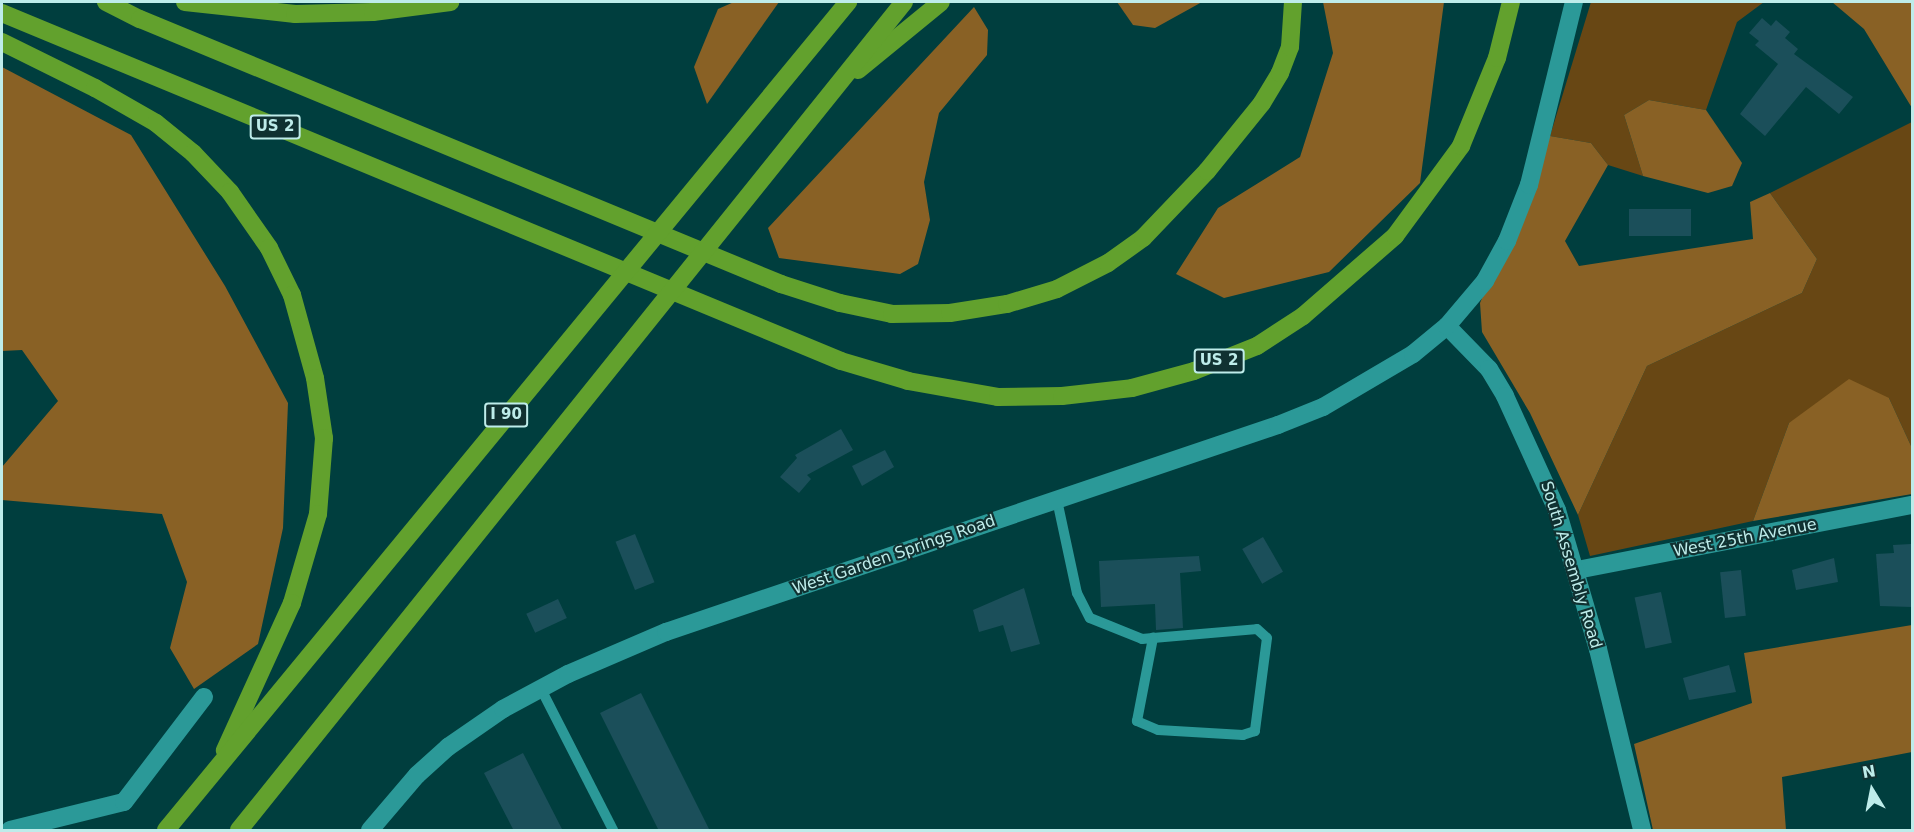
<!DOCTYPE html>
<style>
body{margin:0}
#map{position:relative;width:1914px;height:832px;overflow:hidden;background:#003e3e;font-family:"DejaVu Sans",sans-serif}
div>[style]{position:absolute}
.green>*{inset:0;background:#684714}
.forest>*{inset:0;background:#896125}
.building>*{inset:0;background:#1b4f5a;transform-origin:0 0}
.lane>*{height:10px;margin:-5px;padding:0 5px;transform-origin:5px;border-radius:5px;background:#2b9998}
.street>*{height:18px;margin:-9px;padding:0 9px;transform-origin:9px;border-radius:9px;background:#2b9998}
.secondary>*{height:18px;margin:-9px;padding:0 9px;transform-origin:9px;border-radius:9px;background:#2b9998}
.highway>*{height:18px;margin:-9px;padding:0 9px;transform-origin:9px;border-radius:9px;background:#62a12d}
span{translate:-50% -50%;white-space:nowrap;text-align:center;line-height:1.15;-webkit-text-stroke:4.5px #103131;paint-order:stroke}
.shield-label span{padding:2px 4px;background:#103131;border:2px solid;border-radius:4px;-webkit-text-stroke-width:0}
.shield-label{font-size:15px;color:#beecea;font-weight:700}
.street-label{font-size:16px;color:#beecea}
.frame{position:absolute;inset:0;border:3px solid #beecea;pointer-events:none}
.north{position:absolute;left:1842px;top:760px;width:60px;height:60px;-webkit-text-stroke:4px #103131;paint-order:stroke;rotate:350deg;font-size:16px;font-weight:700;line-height:24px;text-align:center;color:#beecea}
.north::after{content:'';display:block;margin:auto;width:21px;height:27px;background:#beecea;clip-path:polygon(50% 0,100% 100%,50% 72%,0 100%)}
</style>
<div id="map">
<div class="green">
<i style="clip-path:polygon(1591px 2px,1764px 2px,1737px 22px,1706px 110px,1649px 100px,1624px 115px,1643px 176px,1608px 165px,1591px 143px,1550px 136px)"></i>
<i style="clip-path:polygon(1912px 122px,1912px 448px,1889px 398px,1789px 423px,1753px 521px,1590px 556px,1578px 515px,1647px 366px,1802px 293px,1817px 259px,1770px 193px)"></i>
</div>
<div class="forest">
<i style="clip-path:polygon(734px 2px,779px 2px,707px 104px,694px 67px,718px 9px)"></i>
<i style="clip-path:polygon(1117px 2px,1202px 2px,1155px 28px,1133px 25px)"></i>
<i style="clip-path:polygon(1323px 2px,1444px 2px,1420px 183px,1329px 272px,1224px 298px,1176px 274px,1218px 208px,1300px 157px,1333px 53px)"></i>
<i style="clip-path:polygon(1832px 2px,1912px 2px,1912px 108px,1864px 29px)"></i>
<i style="clip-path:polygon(974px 7px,988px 30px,987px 55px,939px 113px,924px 182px,930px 220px,918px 264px,900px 274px,779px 258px,768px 228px)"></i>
<i style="clip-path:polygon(2px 67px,131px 135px,225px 286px,288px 403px,283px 528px,258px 644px,194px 689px,170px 648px,187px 582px,162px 514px,2px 500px,2px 467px,58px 401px,22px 350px,2px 351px)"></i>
<i style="clip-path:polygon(1649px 100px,1706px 110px,1742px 163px,1732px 186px,1708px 193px,1643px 176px,1624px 115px)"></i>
<i style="clip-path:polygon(1550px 136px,1591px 143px,1608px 165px,1565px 241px,1579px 266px,1753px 239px,1750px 202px,1770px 193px,1817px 259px,1802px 293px,1647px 366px,1578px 515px,1530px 413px,1482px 332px,1480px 303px)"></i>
<i style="clip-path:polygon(1849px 379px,1889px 398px,1912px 448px,1912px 494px,1753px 521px,1789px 423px)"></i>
<i style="clip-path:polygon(1912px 625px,1912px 752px,1782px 777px,1786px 830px,1653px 830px,1634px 744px,1752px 703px,1744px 653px)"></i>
</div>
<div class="building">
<i style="clip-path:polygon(1762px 18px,1771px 26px,1776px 20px,1790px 32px,1785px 38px,1798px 49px,1794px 54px,1853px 97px,1839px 114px,1806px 87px,1765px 136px,1740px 114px,1778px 64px,1755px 45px,1759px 41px,1749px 33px)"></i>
<i style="left:1629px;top:209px;width:62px;height:27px"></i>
<i style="clip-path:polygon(841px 429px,853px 450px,807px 475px,811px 479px,799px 493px,780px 477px,797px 458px,795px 455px)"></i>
<i style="clip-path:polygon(885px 450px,894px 467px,862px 486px,852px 466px)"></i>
<i style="left:635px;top:534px;width:52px;height:21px;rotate:68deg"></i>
<i style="left:1263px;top:537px;width:40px;height:24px;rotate:60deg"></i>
<i style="clip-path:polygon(1911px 544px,1912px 607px,1880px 606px,1876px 554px,1894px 553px,1893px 545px)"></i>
<i style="clip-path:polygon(1199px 556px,1201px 571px,1180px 573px,1183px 628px,1156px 630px,1155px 604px,1101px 607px,1099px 561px)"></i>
<i style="clip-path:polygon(1834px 558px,1838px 582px,1796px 590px,1792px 570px)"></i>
<i style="left:1741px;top:570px;width:46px;height:21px;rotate:84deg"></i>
<i style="clip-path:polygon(1024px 588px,1040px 644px,1011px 652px,1003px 625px,979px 632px,973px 610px)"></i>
<i style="left:1661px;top:592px;width:52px;height:27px;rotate:78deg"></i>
<i style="left:558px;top:599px;width:21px;height:35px;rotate:65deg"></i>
<i style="clip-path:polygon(1729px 665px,1736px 692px,1689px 700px,1683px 678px)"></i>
<i style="clip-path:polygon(641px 693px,710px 831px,659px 831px,600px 713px)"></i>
<i style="clip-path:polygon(523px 753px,563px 831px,514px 831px,484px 773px)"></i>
</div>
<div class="lane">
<i style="left:1057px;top:500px;width:95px;rotate:77.9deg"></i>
<i style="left:1077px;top:593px;width:28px;rotate:63deg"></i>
<i style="left:1090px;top:618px;width:56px;rotate:22deg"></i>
<i style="left:1142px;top:639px;width:11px;rotate:-5deg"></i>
<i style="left:1153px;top:638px;width:104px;rotate:-4.9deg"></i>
<i style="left:1257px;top:629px;width:13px;rotate:42deg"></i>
<i style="left:1267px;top:638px;width:94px;rotate:97.4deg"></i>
<i style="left:1255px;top:731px;width:13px;rotate:162deg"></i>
<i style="left:1243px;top:735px;width:85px;rotate:-176.6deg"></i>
<i style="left:1158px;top:730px;width:23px;rotate:-157deg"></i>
<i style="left:1137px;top:721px;width:85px;rotate:-79.1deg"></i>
<i style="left:541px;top:689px;width:158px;rotate:62.9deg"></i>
</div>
<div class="street">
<i style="left:1577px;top:570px;width:341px;rotate:-11deg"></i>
<i style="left:10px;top:830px;width:117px;rotate:-13.8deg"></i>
<i style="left:124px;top:802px;width:132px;rotate:-52.7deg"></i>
</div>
<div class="secondary">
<i style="left:1447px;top:326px;width:60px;rotate:45.7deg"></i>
<i style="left:1489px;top:369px;width:31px;rotate:59deg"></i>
<i style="left:1505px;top:396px;width:125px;rotate:65.5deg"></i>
<i style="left:1557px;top:510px;width:145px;rotate:73.6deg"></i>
<i style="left:1598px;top:649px;width:186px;rotate:76.3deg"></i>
<i style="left:370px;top:830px;width:72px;rotate:-49.5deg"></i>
<i style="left:417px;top:775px;width:42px;rotate:-42.1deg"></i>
<i style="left:448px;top:747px;width:67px;rotate:-34.6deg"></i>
<i style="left:503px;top:709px;width:74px;rotate:-28.3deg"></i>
<i style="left:568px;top:674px;width:107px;rotate:-23.2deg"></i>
<i style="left:666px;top:632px;width:646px;rotate:-18.69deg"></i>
<i style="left:1278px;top:425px;width:48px;rotate:-21.8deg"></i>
<i style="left:1323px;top:407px;width:104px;rotate:-30.5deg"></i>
<i style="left:1413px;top:354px;width:44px;rotate:-39.5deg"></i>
<i style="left:1447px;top:326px;width:59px;rotate:-49.8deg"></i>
<i style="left:1485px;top:281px;width:46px;rotate:-61.2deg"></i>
<i style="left:1507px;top:241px;width:60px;rotate:-68.6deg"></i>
<i style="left:1529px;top:185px;width:188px;rotate:-76.2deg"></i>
</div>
<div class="highway">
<i style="left:106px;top:2px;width:38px;rotate:27deg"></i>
<i style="left:140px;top:19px;width:694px;rotate:22.46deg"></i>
<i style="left:781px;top:284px;width:62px;rotate:17.9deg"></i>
<i style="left:840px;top:303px;width:53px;rotate:11.9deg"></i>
<i style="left:892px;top:314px;width:58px;rotate:-1deg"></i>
<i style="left:950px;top:313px;width:58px;rotate:-9deg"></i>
<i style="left:1007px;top:304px;width:52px;rotate:-16.7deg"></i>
<i style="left:1057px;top:289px;width:57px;rotate:-27deg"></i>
<i style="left:1108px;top:263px;width:43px;rotate:-35.5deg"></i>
<i style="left:1143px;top:238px;width:93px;rotate:-46.3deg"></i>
<i style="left:1207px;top:171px;width:87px;rotate:-51deg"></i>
<i style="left:1262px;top:103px;width:35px;rotate:-59deg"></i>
<i style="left:1280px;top:73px;width:28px;rotate:-69deg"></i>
<i style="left:1290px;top:47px;width:45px;rotate:-86.2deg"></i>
<i style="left:185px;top:2px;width:111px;rotate:6.2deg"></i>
<i style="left:295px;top:14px;width:78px;rotate:-1.5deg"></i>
<i style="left:373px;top:12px;width:78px;rotate:-7.4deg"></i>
<i style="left:2px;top:13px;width:908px;rotate:22.53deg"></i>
<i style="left:841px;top:361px;width:70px;rotate:16.6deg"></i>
<i style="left:908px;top:381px;width:91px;rotate:10.1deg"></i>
<i style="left:998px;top:397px;width:64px;rotate:-0.9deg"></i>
<i style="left:1062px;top:396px;width:70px;rotate:-6.5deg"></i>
<i style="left:1132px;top:388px;width:64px;rotate:-15.3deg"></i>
<i style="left:1194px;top:371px;width:68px;rotate:-21.6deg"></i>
<i style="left:1257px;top:346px;width:55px;rotate:-33.1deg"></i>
<i style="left:1303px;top:316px;width:122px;rotate:-41deg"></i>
<i style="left:1395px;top:236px;width:112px;rotate:-53.7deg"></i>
<i style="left:1461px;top:146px;width:95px;rotate:-67.8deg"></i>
<i style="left:1497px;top:58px;width:58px;rotate:-76deg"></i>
<i style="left:2px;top:42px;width:104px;rotate:26.3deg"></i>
<i style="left:95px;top:88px;width:70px;rotate:29.8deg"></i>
<i style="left:156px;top:123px;width:48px;rotate:39deg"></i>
<i style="left:193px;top:153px;width:54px;rotate:46.5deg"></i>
<i style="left:230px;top:192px;width:68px;rotate:55.1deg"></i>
<i style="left:269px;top:248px;width:52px;rotate:63.9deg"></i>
<i style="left:292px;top:295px;width:86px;rotate:74.5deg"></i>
<i style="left:315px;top:378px;width:61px;rotate:81.5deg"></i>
<i style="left:324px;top:438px;width:76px;rotate:94.5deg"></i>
<i style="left:318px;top:514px;width:93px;rotate:106.3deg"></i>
<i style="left:292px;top:603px;width:162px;rotate:114.5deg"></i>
<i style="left:858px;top:70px;width:107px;rotate:-39.3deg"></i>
<i style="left:166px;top:830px;width:1073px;rotate:-50.52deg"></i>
<i style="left:239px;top:830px;width:1062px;rotate:-51.23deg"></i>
</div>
<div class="shield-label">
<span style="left:275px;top:127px">US 2</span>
<span style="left:1219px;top:361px">US 2</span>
<span style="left:506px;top:415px">I 90</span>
</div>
<div class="street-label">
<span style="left:1745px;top:538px;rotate:-11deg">West 25th Avenue</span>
<span style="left:894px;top:555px;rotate:-19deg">West Garden Springs Road</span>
<span style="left:1571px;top:565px;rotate:73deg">South Assembly Road</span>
</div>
<div class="frame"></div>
<div class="north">N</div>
</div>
